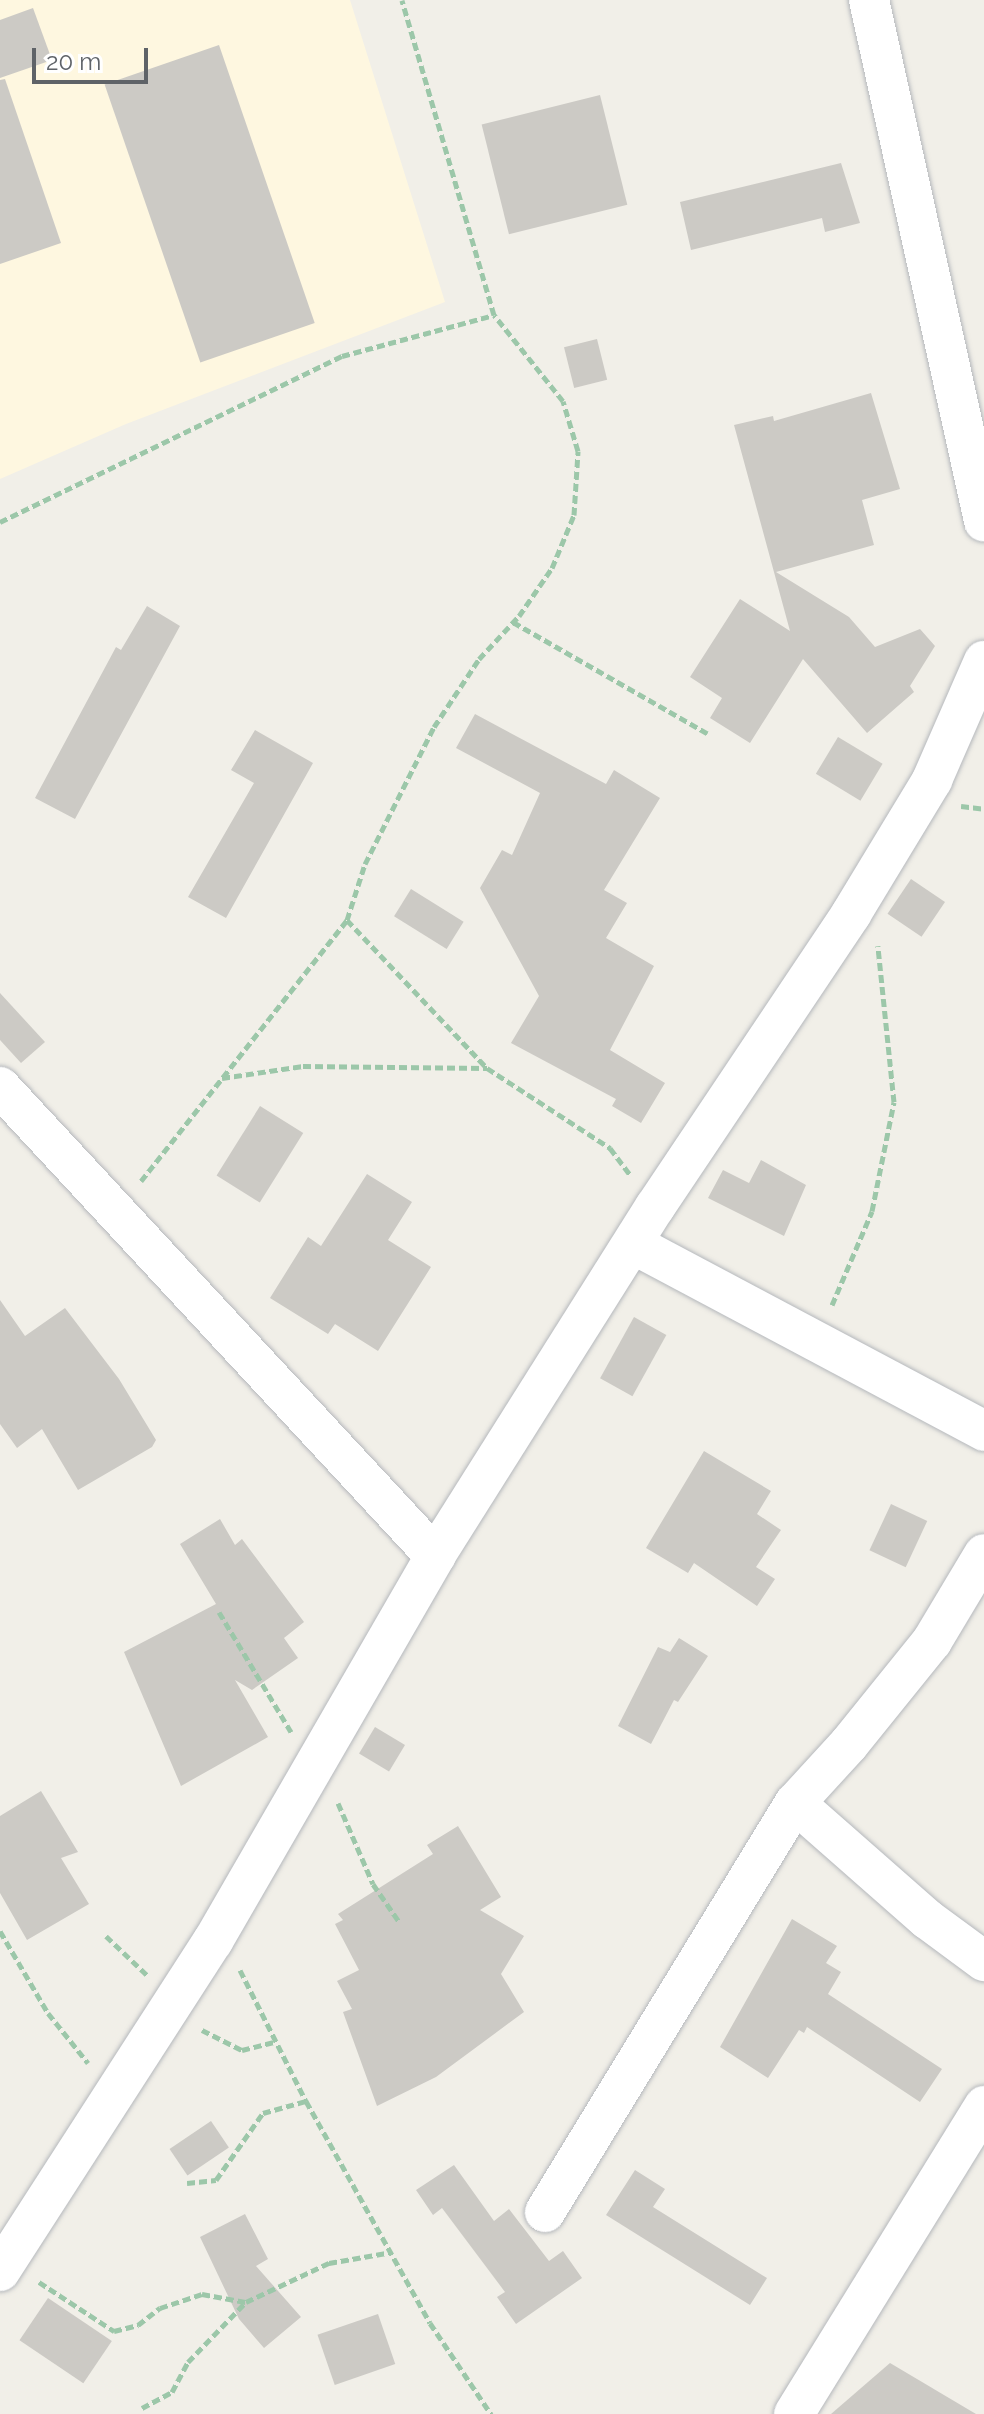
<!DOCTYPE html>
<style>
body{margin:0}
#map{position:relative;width:984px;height:2414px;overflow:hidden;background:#f1efe8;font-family:Raleway,sans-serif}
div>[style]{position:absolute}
.commercial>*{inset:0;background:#fef7e0}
.building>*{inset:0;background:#cccac5;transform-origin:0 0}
.path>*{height:5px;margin-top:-2.5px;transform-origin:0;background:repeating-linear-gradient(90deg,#9cc7a9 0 8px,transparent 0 12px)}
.roads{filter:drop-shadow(0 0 2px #b5b8bc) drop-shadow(0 0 2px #b5b8bc)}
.street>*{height:40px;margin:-20px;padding:0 20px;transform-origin:20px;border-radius:20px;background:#fff}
span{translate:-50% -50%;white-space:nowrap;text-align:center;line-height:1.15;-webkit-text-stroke:6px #fff;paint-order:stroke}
.scale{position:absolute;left:32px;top:48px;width:116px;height:36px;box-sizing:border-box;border:4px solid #5f6368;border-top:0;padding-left:10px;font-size:24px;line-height:28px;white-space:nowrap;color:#5f6368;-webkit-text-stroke:6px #fff;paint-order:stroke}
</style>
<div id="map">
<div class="commercial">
<i style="clip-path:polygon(0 0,350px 0,445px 302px,126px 424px,0 479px)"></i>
</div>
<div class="building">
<i style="clip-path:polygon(33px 8px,52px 60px,0 78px,0 20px)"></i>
<i style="left:219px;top:45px;width:294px;height:121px;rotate:71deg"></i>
<i style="clip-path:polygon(5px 79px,61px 243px,0 264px,0 80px)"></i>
<i style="left:600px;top:95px;width:113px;height:122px;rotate:76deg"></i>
<i style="clip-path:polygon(841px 163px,860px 223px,825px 232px,822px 218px,691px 250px,680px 202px)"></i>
<i style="left:597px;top:339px;width:42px;height:34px;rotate:76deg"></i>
<i style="clip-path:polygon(871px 393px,900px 489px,862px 500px,874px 545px,776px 572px,849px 617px,875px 647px,920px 629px,935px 646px,910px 686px,914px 692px,867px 733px,803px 659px,750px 743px,710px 718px,722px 698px,690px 677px,740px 599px,790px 631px,734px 425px,773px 416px,774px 421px)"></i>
<i style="clip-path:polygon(147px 606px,180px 626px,75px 819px,35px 798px,116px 647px,121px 650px)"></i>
<i style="clip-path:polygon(475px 714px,606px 784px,614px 770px,660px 798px,604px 890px,627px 903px,606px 938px,654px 966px,610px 1050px,665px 1083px,641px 1123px,612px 1106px,616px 1099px,511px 1043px,539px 996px,480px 888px,502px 850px,512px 855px,540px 793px,456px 748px)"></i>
<i style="clip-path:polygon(255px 730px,313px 763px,226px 918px,188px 897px,254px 783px,231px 770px)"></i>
<i style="left:838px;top:737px;width:52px;height:43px;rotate:31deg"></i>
<i style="left:911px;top:879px;width:41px;height:42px;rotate:34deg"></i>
<i style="left:411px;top:889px;width:62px;height:32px;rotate:32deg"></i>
<i style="clip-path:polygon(0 993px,45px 1042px,21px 1063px,0 1040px)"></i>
<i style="left:260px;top:1106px;width:51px;height:82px;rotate:32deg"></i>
<i style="clip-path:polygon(761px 1160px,806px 1185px,784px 1236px,708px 1198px,723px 1170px,749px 1183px)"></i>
<i style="clip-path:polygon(367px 1174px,412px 1202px,388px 1240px,431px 1267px,378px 1351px,335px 1324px,328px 1334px,270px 1298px,308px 1237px,321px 1246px)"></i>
<i style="clip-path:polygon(0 1300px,25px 1336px,65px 1308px,119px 1379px,156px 1440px,152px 1447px,78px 1490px,42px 1429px,17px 1448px,0 1424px)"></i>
<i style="left:634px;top:1317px;width:37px;height:70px;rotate:29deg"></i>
<i style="clip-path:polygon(704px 1451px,771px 1491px,757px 1514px,781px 1530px,756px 1567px,775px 1579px,757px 1606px,694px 1563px,688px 1573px,646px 1548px)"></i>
<i style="left:891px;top:1504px;width:40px;height:51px;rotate:25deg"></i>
<i style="clip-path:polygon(220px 1519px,235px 1545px,242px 1539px,304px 1622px,284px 1638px,298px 1658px,252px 1690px,235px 1680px,268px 1737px,181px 1786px,124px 1652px,216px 1604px,180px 1544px)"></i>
<i style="clip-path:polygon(679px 1638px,708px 1656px,678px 1702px,674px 1700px,651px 1744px,618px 1726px,658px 1647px,670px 1652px)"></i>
<i style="left:375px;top:1727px;width:35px;height:31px;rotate:31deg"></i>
<i style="clip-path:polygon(41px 1791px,78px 1852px,61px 1858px,89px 1904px,27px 1940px,0 1893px,0 1816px)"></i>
<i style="clip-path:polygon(458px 1826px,501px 1897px,480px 1910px,524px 1936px,501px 1974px,524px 2012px,436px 2077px,377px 2106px,343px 2012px,352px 2009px,337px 1981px,359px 1970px,335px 1924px,343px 1920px,338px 1914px,433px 1854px,427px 1845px)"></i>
<i style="clip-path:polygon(792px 1919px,837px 1946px,826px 1963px,841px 1972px,828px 1994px,942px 2069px,920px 2102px,807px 2027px,804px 2033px,799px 2030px,768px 2078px,720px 2047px)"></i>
<i style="left:211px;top:2121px;width:32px;height:50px;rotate:56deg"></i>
<i style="clip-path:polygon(454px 2165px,494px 2221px,509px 2209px,549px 2261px,563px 2251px,582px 2278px,516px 2324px,497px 2297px,505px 2292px,442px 2208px,433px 2215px,416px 2190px)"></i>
<i style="clip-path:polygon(635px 2170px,665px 2189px,653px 2207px,767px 2278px,750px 2305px,606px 2215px)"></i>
<i style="clip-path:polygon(245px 2214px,268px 2259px,256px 2266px,301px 2317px,264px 2348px,239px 2319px,200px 2237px)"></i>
<i style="left:48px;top:2298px;width:77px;height:51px;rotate:34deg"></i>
<i style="left:378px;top:2314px;width:53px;height:64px;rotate:71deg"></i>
<i style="clip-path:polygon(890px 2363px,976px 2414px,831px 2414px)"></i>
</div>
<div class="path">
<i style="left:0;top:522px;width:380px;rotate:-25.9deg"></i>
<i style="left:342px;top:356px;width:157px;rotate:-15.1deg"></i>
<i style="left:494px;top:315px;width:328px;rotate:-106.3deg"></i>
<i style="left:513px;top:622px;width:224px;rotate:29.8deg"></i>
<i style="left:961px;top:806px;width:23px;rotate:7deg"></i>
<i style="left:347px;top:920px;width:204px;rotate:46.6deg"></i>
<i style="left:487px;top:1068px;width:147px;rotate:33deg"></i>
<i style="left:610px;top:1148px;width:34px;rotate:53deg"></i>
<i style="left:222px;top:1078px;width:82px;rotate:-8.4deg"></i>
<i style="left:303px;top:1066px;width:184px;rotate:0.6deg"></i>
<i style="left:141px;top:1181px;width:333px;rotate:-51.7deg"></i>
<i style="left:347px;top:920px;width:59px;rotate:-72.2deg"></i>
<i style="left:365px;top:864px;width:153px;rotate:-63.3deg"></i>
<i style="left:434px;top:727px;width:82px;rotate:-56.5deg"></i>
<i style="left:479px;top:659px;width:59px;rotate:-47.1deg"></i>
<i style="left:519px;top:616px;width:58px;rotate:-55.5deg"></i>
<i style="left:552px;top:568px;width:57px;rotate:-67.5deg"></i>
<i style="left:574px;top:515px;width:64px;rotate:-86.4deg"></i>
<i style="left:578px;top:451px;width:52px;rotate:-106.7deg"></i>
<i style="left:563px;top:401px;width:110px;rotate:-128.7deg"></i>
<i style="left:832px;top:1305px;width:102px;rotate:-66.9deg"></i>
<i style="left:872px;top:1211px;width:111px;rotate:-78.6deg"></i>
<i style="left:894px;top:1102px;width:157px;rotate:-95.9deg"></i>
<i style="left:219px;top:1612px;width:140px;rotate:59deg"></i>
<i style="left:338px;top:1803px;width:88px;rotate:66.6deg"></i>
<i style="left:373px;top:1884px;width:47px;rotate:55.3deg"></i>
<i style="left:0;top:1931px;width:95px;rotate:59.7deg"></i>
<i style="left:48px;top:2013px;width:64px;rotate:51.3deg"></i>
<i style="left:106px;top:1936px;width:57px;rotate:43.6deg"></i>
<i style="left:240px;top:1970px;width:147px;rotate:63.3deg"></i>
<i style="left:306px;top:2101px;width:254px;rotate:60.8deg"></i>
<i style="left:430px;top:2323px;width:110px;rotate:56.2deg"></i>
<i style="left:202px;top:2030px;width:45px;rotate:26.6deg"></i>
<i style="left:242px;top:2050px;width:34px;rotate:-14deg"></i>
<i style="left:187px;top:2183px;width:29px;rotate:-6deg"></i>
<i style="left:216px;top:2180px;width:82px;rotate:-55deg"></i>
<i style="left:263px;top:2113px;width:45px;rotate:-15.6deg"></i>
<i style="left:39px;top:2282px;width:90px;rotate:33.2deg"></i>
<i style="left:114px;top:2331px;width:25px;rotate:-14deg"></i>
<i style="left:138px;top:2325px;width:28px;rotate:-38deg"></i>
<i style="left:160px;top:2308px;width:44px;rotate:-18.4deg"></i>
<i style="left:202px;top:2294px;width:44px;rotate:10.5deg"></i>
<i style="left:142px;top:2408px;width:34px;rotate:-28deg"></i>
<i style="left:172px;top:2392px;width:34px;rotate:-62deg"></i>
<i style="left:188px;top:2362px;width:83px;rotate:-46deg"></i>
<i style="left:246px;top:2302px;width:92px;rotate:-25.2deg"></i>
<i style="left:329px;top:2263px;width:64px;rotate:-9.9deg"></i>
</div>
<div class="roads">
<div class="street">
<i style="left:869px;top:0;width:534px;rotate:77.55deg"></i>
<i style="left:0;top:1087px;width:640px;rotate:47.15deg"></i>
<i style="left:633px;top:1244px;width:398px;rotate:28deg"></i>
<i style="left:795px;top:1803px;width:176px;rotate:41.3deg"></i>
<i style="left:927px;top:1919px;width:71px;rotate:36.4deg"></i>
<i style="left:545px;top:2212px;width:479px;rotate:-58.6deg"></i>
<i style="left:795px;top:1803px;width:80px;rotate:-47.5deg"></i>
<i style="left:849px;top:1744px;width:132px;rotate:-51.1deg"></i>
<i style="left:932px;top:1641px;width:101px;rotate:-59.1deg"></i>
<i style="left:0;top:2271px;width:393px;rotate:-57.2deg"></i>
<i style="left:213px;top:1941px;width:444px;rotate:-60deg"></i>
<i style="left:435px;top:1556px;width:413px;rotate:-57.8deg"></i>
<i style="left:655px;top:1207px;width:353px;rotate:-56.2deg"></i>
<i style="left:851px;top:914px;width:157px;rotate:-58.8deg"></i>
<i style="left:932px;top:780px;width:130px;rotate:-66.4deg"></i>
<i style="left:794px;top:2414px;width:362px;rotate:-58.3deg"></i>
</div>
</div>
<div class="scale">20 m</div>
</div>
